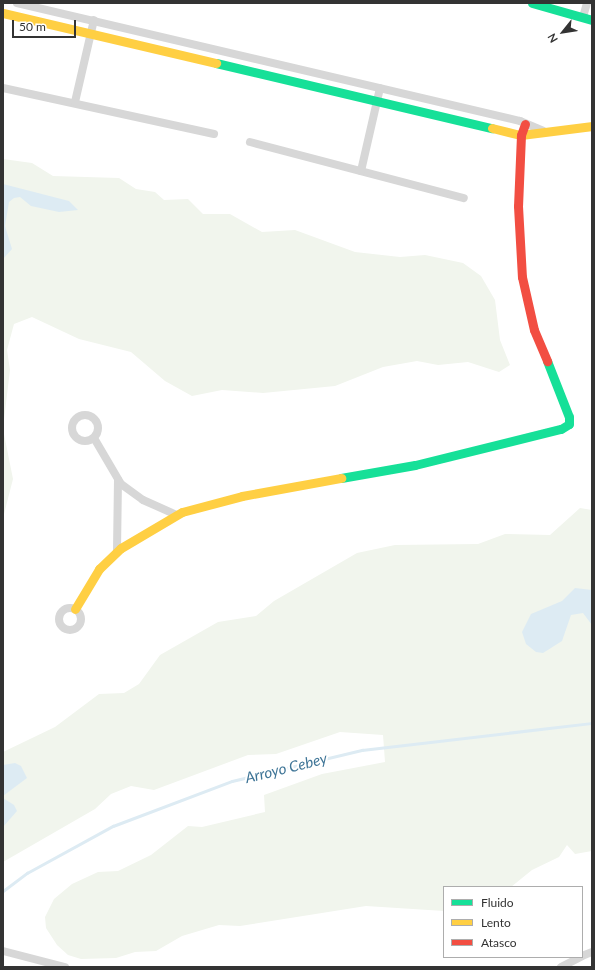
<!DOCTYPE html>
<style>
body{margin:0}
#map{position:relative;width:595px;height:970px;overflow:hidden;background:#fff;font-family:Lato,sans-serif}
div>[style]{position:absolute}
.green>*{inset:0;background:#f1f5ed}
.water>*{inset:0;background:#ddebf3}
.stream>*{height:2.5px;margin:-1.25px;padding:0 1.25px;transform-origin:1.25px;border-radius:1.25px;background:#ddebf3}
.street>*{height:8px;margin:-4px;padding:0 4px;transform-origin:4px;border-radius:4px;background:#d7d7d7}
.street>.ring{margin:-4px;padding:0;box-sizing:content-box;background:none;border:8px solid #d7d7d7;border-radius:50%}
.fast>*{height:9px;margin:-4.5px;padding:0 4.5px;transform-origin:4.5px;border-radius:4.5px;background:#16e098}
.slow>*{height:9px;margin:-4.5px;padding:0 4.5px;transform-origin:4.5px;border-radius:4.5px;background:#ffcf43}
.jam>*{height:9px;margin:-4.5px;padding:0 4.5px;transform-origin:4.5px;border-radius:4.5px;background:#f24e42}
span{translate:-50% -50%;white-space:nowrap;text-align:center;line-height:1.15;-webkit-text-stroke:4px #fff;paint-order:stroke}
.water-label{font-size:15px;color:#3f7597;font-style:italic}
.frame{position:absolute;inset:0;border:4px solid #333;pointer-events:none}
.legend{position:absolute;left:443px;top:886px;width:140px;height:72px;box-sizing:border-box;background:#fff;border:1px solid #adadad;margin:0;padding:5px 7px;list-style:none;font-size:12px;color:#333}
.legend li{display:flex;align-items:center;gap:8px;height:20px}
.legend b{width:20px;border:1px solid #adadad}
.north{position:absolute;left:543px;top:12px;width:40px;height:40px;-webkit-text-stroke:3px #fff;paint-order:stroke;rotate:240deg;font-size:11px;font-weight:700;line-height:16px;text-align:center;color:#333}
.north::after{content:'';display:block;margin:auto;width:14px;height:18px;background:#333;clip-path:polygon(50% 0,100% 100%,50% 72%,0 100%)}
.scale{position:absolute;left:12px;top:20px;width:64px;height:18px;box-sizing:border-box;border:2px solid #333;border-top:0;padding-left:5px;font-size:12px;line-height:14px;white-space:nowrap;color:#333;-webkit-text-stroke:3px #fff;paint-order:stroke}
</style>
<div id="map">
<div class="green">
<i style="clip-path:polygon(3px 159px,32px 163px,53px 176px,119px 178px,136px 189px,155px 192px,164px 200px,188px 199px,203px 214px,230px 214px,262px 232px,295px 230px,355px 252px,400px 257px,425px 255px,463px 263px,481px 276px,495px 300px,500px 340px,510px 365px,499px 372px,468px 362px,438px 365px,417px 361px,383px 367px,335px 386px,263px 393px,222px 390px,192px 396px,165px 381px,131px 352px,79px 339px,32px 317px,14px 324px,7px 350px,10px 370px,3px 428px)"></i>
<i style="clip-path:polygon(3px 429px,13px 479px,3px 518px)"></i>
<i style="clip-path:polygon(580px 508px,592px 510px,592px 851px,575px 854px,567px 845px,559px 857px,532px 870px,511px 887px,444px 887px,444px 911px,366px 906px,240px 926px,219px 925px,182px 936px,156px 951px,135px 952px,116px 958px,81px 959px,68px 955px,57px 945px,46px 928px,45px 917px,54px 899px,72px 884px,98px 872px,118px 871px,151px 855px,188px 826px,202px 827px,265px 812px,264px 795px,322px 774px,385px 762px,383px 735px,340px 732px,276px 754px,248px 755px,154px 790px,131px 786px,111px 794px,95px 809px,3px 862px,3px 752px,55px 727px,99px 694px,124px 693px,139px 684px,160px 655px,218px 622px,256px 616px,274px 601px,357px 553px,395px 545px,478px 544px,505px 534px,550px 535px)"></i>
</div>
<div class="water">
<i style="clip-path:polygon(3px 184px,69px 201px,78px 210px,59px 212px,31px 206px,20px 197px,14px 198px,9px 202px,5px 226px,12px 249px,3px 259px)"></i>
<i style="clip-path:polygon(575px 588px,592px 590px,592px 625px,583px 613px,571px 615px,562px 641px,543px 653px,536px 652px,526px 644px,522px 632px,531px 614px,562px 601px)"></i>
<i style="clip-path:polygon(15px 763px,21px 766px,27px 778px,3px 796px,3px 765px)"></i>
<i style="clip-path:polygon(3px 798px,14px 805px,17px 811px,3px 827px)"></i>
</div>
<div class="stream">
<i style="left:3px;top:891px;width:30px;rotate:-37deg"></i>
<i style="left:27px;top:873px;width:98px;rotate:-28.7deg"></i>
<i style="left:113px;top:826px;width:127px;rotate:-20.7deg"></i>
<i style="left:232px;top:781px;width:134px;rotate:-13.4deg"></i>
<i style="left:362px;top:750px;width:232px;rotate:-6.7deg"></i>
</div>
<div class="street">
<i style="left:17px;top:3px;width:517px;rotate:13.2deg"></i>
<i style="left:520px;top:121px;width:25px;rotate:23deg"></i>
<i style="left:583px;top:17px;width:15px;rotate:-74deg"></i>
<i style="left:3px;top:88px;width:216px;rotate:12.3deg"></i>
<i style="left:75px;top:102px;width:84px;rotate:-77deg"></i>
<i style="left:250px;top:142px;width:221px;rotate:14.7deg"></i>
<i style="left:361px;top:171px;width:85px;rotate:-77.1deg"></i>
<i class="ring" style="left:72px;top:415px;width:18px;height:18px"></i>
<i style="left:94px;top:438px;width:53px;rotate:59.6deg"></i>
<i style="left:121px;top:484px;width:27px;rotate:36deg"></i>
<i style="left:143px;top:500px;width:37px;rotate:24deg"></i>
<i style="left:117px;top:551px;width:71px;rotate:-89.2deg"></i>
<i class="ring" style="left:59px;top:608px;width:14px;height:14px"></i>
<i style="left:3px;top:951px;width:64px;rotate:14.5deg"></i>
<i style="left:582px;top:956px;width:11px;rotate:-22deg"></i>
<i style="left:561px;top:967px;width:22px;rotate:-27deg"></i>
</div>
<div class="fast">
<i style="left:532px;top:3px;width:62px;rotate:15.8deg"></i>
<i style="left:216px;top:63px;width:284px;rotate:13.3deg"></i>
<i style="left:341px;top:478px;width:75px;rotate:-10deg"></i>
<i style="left:415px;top:465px;width:150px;rotate:-13.9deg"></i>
<i style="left:561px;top:429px;width:9px;rotate:-32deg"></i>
<i style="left:569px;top:424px;width:7px;rotate:-90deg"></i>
<i style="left:569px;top:417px;width:60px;rotate:-111.4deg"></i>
</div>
<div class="slow">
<i style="left:3px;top:13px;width:219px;rotate:13.2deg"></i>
<i style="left:492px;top:128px;width:30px;rotate:14deg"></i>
<i style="left:521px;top:135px;width:72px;rotate:-7.2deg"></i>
<i style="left:75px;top:609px;width:47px;rotate:-59deg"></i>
<i style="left:99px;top:569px;width:30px;rotate:-44deg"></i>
<i style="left:121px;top:548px;width:71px;rotate:-30.5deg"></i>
<i style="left:182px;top:512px;width:62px;rotate:-14.9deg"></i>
<i style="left:242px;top:496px;width:101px;rotate:-10.3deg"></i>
</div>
<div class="jam">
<i style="left:525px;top:124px;width:12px;rotate:110deg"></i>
<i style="left:521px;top:135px;width:71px;rotate:92.4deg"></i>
<i style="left:518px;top:206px;width:71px;rotate:86.8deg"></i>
<i style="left:522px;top:277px;width:54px;rotate:77.2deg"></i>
<i style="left:534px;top:330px;width:34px;rotate:67deg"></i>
</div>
<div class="water-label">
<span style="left:286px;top:768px;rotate:-14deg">Arroyo Cebey</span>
</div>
<div class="frame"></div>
<ul class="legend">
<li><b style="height:5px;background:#16e098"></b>Fluido</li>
<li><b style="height:5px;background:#ffcf43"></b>Lento</li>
<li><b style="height:5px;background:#f24e42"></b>Atasco</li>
</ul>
<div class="north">N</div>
<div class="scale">50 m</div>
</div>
